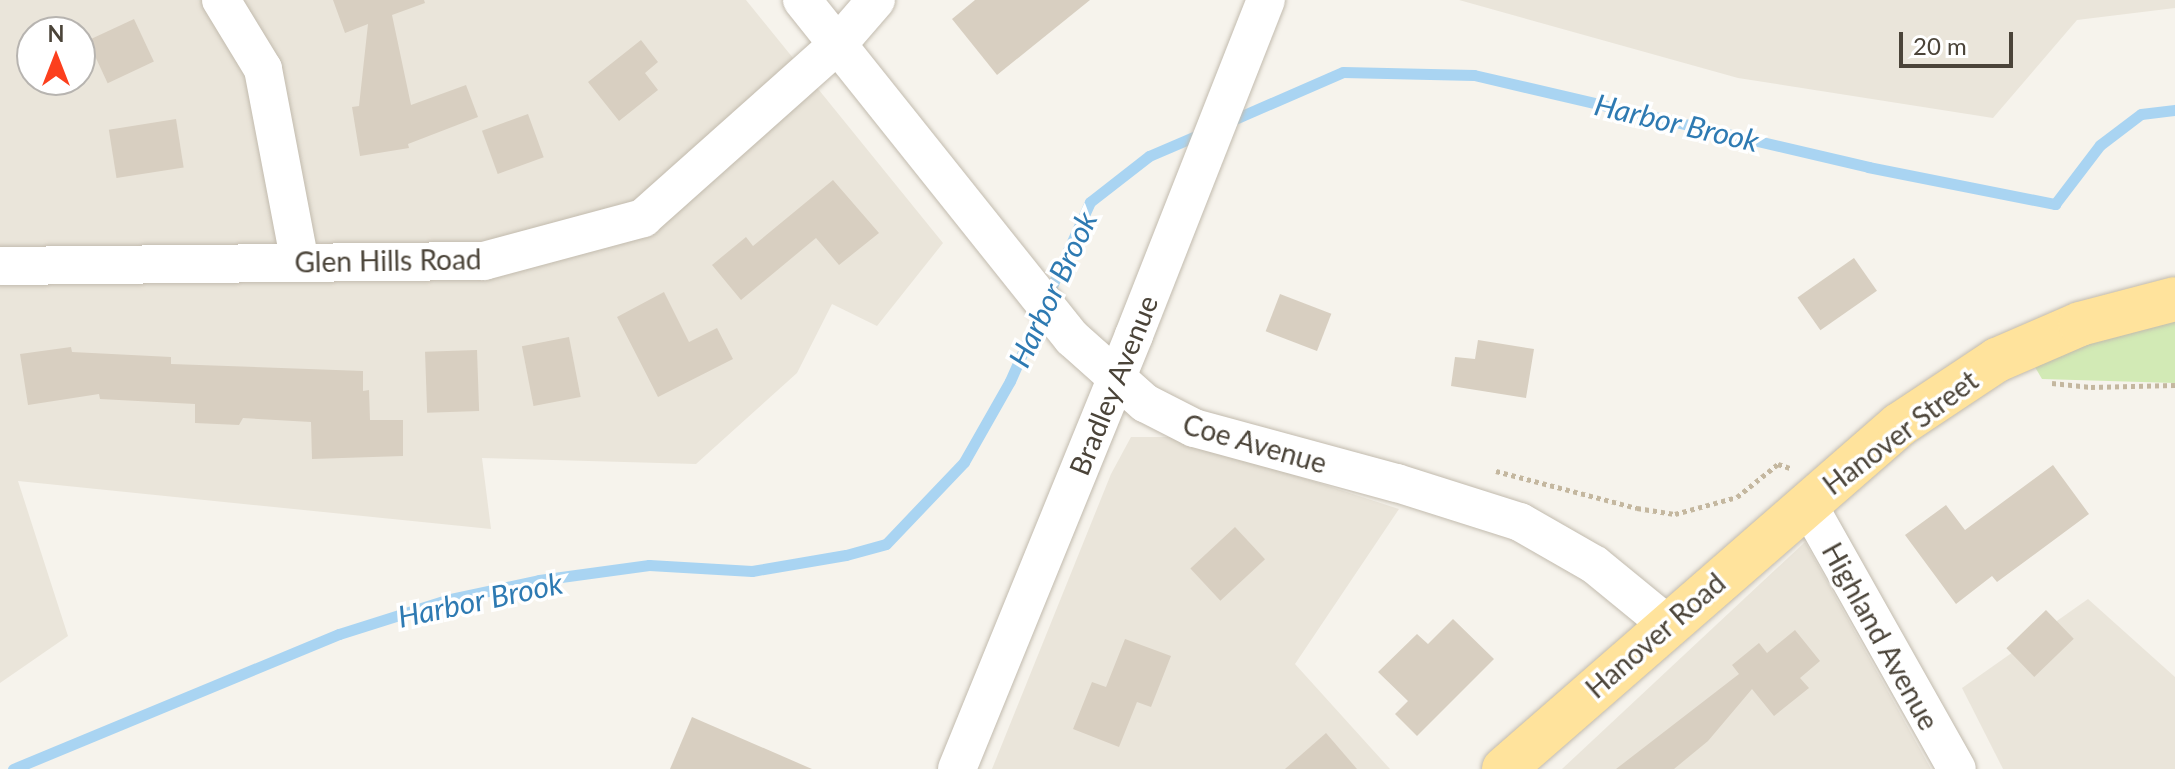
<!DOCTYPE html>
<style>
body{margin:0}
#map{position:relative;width:2175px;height:769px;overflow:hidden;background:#f6f3ec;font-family:Lato,sans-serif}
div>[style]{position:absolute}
.residential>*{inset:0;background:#eae5da}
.green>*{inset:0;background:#d2eab5}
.stream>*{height:11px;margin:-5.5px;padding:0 5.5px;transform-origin:5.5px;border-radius:5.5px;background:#a9d4f2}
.building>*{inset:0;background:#d8cfc1;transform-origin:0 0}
.path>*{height:5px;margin-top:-2.5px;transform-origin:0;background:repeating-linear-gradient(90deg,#c4b79f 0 4px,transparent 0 8px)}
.roads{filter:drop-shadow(0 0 2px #c2bbae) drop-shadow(0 0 2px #c2bbae)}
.minor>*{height:38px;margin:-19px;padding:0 19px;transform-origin:19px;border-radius:19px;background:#fff}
.major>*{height:44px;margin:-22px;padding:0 22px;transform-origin:22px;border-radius:22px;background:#ffe39c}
span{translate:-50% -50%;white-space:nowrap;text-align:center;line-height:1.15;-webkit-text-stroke:7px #fff;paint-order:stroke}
.street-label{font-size:28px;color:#4b4439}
.water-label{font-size:30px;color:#2e7ab2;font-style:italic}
.north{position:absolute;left:16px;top:16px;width:80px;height:80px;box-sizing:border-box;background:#fff;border:2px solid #b7b4b0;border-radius:50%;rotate:0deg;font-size:22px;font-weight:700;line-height:32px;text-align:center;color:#4b4439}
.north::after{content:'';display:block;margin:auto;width:28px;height:36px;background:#fc3f1d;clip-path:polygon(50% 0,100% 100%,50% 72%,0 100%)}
.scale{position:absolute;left:1899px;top:32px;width:114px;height:36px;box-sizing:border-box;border:4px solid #4b4439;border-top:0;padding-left:10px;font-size:24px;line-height:28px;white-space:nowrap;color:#4b4439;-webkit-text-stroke:6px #fff;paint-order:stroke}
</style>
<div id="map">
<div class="residential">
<i style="clip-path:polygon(evenodd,0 0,746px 0,943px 243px,877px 326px,832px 304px,797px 373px,696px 464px,482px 458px,491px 529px,18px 481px,68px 636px,0 683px,0 0,32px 32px,80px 32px,80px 80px,32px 80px,32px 32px)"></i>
<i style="clip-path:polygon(1459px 0,2175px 0,2175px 8px,2077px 20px,1993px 118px,1738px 78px)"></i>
<i style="clip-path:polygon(1131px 437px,1176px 437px,1399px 509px,1295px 664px,1390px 769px,992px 769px,1111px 474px)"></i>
<i style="clip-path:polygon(1805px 542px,1931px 769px,1562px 769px)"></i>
<i style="clip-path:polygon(2088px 599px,2175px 677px,2175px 769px,2003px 769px,1962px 688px)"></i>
</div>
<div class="green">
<i style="clip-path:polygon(2175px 316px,2175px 383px,2042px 379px,2029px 357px)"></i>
</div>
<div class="stream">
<i style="left:1228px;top:122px;width:125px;rotate:-23.5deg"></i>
<i style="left:1343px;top:72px;width:131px;rotate:1.3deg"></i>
<i style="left:1474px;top:75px;width:405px;rotate:13.1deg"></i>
<i style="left:1868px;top:167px;width:191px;rotate:11.2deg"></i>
<i style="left:2055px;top:204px;width:74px;rotate:-52.7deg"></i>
<i style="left:2100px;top:145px;width:51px;rotate:-37.1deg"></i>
<i style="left:2141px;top:114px;width:34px;rotate:-7deg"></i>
<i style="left:1048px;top:295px;width:102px;rotate:-65.7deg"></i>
<i style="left:1090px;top:202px;width:75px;rotate:-37.9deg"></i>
<i style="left:1149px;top:156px;width:61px;rotate:-23.2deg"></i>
<i style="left:13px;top:769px;width:353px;rotate:-22.5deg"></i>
<i style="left:339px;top:634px;width:112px;rotate:-17.6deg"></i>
<i style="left:446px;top:600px;width:95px;rotate:-12.1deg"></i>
<i style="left:539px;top:580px;width:111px;rotate:-7.8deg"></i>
<i style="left:649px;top:565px;width:103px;rotate:3.3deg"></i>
<i style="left:752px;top:571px;width:95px;rotate:-9.7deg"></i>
<i style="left:846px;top:555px;width:41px;rotate:-15.4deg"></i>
<i style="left:886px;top:544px;width:113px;rotate:-46.4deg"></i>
<i style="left:964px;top:462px;width:93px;rotate:-60.4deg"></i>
<i style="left:1010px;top:381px;width:77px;rotate:-66.1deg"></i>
</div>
<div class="building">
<i style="clip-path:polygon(333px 0,424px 0,425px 3px,392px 15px,411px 105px,466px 85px,478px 117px,408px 144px,409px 148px,360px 156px,352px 107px,359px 106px,368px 24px,345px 33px)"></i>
<i style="clip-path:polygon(975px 0,1090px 0,997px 75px,952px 19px)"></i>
<i style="left:134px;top:19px;width:47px;height:51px;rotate:65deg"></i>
<i style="clip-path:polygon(641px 40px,658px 62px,645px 73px,658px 90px,619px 121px,588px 82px)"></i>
<i style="left:528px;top:114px;width:46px;height:49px;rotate:70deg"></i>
<i style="left:176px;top:119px;width:49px;height:68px;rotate:81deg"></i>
<i style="clip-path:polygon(833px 180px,879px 233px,839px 265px,816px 238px,741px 300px,712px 265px,746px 237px,753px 246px)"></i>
<i style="left:1854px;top:258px;width:40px;height:69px;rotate:55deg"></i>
<i style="clip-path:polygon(664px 292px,689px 342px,717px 328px,733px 359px,658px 397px,617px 317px)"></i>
<i style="left:1280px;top:294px;width:55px;height:40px;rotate:21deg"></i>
<i style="left:569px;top:337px;width:61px;height:48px;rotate:79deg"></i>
<i style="clip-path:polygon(1478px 340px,1534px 349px,1526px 398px,1451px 386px,1455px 357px,1475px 359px)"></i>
<i style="clip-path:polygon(71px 347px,72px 352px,171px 357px,171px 364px,363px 371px,363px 391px,369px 390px,370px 420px,403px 420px,403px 456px,312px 459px,311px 422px,243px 418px,239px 425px,195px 423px,195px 404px,100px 399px,99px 394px,28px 405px,20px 354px)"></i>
<i style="left:477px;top:350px;width:61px;height:52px;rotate:88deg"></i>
<i style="clip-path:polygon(2053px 465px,2089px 514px,1997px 582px,1992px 576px,1956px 604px,1905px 535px,1946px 505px,1965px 530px)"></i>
<i style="left:1235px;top:527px;width:44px;height:61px;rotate:47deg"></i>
<i style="left:2046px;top:610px;width:40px;height:55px;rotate:46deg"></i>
<i style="clip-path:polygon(1453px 619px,1494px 659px,1417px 736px,1395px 714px,1408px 701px,1378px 672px,1417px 634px,1428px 644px)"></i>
<i style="clip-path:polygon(1795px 630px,1820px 661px,1800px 678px,1809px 688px,1774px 716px,1752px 689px,1708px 741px,1674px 769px,1616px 769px,1739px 674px,1732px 665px,1759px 643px,1767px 653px)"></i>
<i style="clip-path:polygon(1125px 639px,1171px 656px,1151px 707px,1137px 702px,1119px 747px,1073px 729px,1092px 682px,1106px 687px)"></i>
<i style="clip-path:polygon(692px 717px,812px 769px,670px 769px)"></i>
<i style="clip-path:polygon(1326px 733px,1357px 769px,1285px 769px)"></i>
</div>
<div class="path">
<i style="left:2052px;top:383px;width:39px;rotate:6deg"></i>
<i style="left:2091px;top:387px;width:84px;rotate:-1.4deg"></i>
<i style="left:1496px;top:471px;width:146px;rotate:14.7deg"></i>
<i style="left:1637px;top:508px;width:38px;rotate:9deg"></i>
<i style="left:1675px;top:514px;width:64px;rotate:-15.3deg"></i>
<i style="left:1737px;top:497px;width:53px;rotate:-38.8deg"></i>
<i style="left:1778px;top:464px;width:13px;rotate:18deg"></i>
</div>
<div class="roads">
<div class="minor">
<i style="left:221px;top:0;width:81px;rotate:58.7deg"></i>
<i style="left:263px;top:69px;width:197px;rotate:79.2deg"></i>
<i style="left:802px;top:0;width:433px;rotate:51.4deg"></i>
<i style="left:1072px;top:338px;width:98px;rotate:41.7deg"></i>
<i style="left:1145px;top:403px;width:55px;rotate:27deg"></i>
<i style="left:1194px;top:428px;width:210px;rotate:15.2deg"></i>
<i style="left:1397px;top:483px;width:129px;rotate:17.6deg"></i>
<i style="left:1520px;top:522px;width:86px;rotate:29.8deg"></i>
<i style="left:1595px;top:565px;width:93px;rotate:39.3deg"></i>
<i style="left:0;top:266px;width:484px;rotate:-0.6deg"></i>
<i style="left:484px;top:261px;width:165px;rotate:-15.1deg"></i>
<i style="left:643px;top:218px;width:261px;rotate:-41.7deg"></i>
<i style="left:838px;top:44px;width:58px;rotate:-49.2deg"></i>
<i style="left:1807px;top:503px;width:305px;rotate:60.6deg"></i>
<i style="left:957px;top:769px;width:469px;rotate:-67.8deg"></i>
<i style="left:1134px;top:335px;width:360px;rotate:-68.5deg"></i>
</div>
<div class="major">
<i style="left:1504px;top:769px;width:524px;rotate:-41.05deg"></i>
<i style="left:1899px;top:425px;width:118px;rotate:-33.6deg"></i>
<i style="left:1997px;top:360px;width:90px;rotate:-23.4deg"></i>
<i style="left:2080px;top:324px;width:98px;rotate:-14.7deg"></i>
</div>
</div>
<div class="street-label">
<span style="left:388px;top:260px;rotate:-1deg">Glen Hills Road</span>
<span style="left:1113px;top:385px;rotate:-68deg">Bradley Avenue</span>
<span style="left:1900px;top:432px;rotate:-37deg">Hanover Street</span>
<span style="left:1255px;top:443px;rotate:16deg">Coe Avenue</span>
<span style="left:1655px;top:635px;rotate:-41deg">Hanover Road</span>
<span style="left:1881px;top:636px;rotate:61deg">Highland Avenue</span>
</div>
<div class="water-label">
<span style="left:1677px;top:122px;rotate:13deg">Harbor Brook</span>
<span style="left:1052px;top:289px;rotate:-65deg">Harbor Brook</span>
<span style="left:480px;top:599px;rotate:-12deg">Harbor Brook</span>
</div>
<div class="north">N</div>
<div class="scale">20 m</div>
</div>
